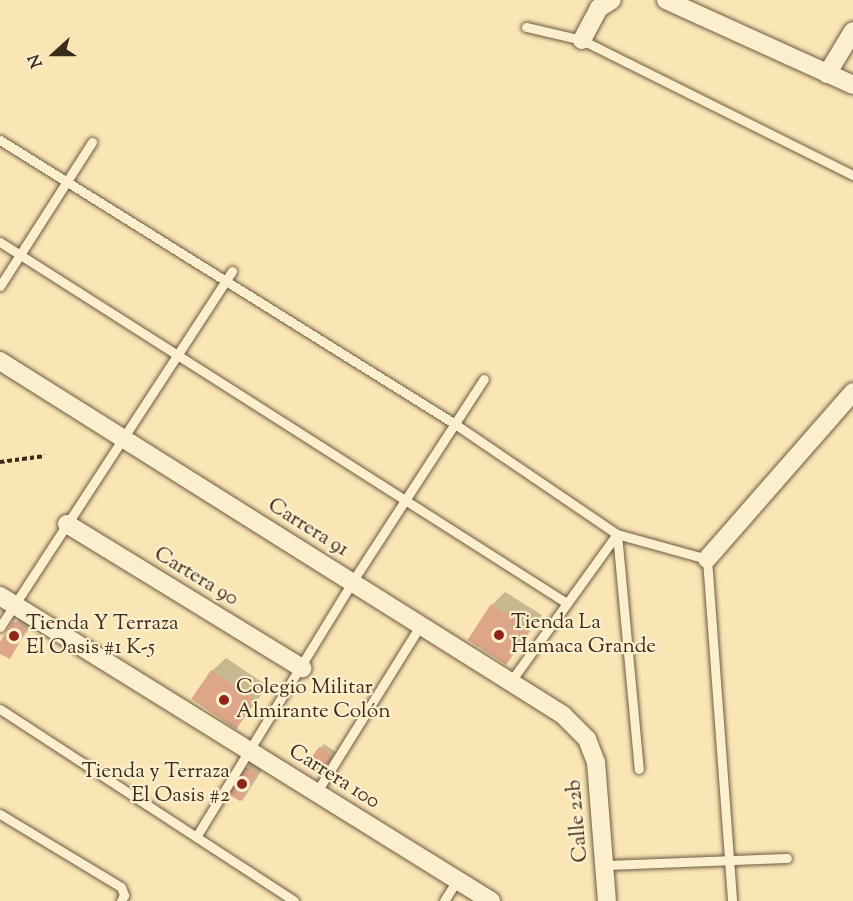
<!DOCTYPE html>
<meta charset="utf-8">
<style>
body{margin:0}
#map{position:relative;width:853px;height:901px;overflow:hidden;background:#fae6b4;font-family:"Sorts Mill Goudy",serif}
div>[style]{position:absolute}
.shadow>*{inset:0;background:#0003;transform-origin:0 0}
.building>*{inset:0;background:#dea688;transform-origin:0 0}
.path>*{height:4px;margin-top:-2px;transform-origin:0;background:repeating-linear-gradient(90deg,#3c2c1d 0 4.5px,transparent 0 7.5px)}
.roads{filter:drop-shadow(0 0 2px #6c5a43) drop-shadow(0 0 2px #6c5a43)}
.service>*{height:9px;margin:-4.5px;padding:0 4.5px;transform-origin:4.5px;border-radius:4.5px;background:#fcefce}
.minor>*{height:18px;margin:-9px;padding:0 9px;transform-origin:9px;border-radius:9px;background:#fcefce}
.dots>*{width:16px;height:16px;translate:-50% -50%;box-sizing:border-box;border:3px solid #fcefce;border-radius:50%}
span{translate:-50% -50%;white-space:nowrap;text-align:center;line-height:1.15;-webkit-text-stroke:4.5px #fcefce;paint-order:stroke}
.street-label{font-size:21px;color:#3c2c1d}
.poi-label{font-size:21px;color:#3c2c1d}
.left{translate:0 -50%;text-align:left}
.right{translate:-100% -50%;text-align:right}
.north{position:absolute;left:24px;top:24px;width:60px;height:60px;-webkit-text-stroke:4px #fcefce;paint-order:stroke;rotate:249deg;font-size:16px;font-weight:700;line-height:24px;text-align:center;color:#3c2c1d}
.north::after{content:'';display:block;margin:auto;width:21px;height:27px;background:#3c2c1d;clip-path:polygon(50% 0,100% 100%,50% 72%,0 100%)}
</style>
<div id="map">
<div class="shadow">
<i style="clip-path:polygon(505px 592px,542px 615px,507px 663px,492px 605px)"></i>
<i style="clip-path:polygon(23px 613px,35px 620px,9px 657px,0 652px,0 645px)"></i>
<i style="clip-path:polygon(226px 658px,268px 686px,237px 727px,212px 671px)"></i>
<i style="clip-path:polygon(324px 744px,336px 752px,325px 769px,320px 748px)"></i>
<i style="left:254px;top:758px;width:13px;height:43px;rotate:32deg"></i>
</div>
<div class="building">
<i style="left:491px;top:604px;width:46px;height:43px;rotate:33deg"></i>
<i style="clip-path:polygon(13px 621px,27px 629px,10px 659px,0 654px,0 642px)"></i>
<i style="left:211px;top:670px;width:54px;height:35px;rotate:34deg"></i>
<i style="left:319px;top:747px;width:17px;height:22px;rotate:36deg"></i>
<i style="left:244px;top:766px;width:15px;height:32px;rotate:32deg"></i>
</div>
<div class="path">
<i style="left:0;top:462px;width:45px;rotate:-7.6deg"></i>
</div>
<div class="roads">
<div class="service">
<i style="left:526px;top:27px;width:57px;rotate:13.1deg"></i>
<i style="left:582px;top:40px;width:303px;rotate:26.5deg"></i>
<i style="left:0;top:140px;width:536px;rotate:31.97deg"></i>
<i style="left:455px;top:424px;width:196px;rotate:34.2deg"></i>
<i style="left:617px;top:534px;width:93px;rotate:15.5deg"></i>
<i style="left:707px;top:559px;width:343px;rotate:85.8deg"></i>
<i style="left:0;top:242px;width:670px;rotate:32.5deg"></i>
<i style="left:0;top:286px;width:171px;rotate:-57.4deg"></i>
<i style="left:617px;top:534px;width:236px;rotate:84.7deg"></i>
<i style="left:0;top:627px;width:425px;rotate:-56.9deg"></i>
<i style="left:511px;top:681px;width:181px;rotate:-54.2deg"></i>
<i style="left:0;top:709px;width:351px;rotate:33.1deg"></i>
<i style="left:316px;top:793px;width:197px;rotate:-58.1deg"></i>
<i style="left:0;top:814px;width:141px;rotate:31.1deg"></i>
<i style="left:121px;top:887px;width:9px;rotate:69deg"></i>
<i style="left:124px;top:895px;width:7px;rotate:117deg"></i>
<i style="left:196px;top:837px;width:299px;rotate:-58.5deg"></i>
<i style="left:352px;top:582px;width:242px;rotate:-57deg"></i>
<i style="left:605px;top:865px;width:182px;rotate:-2.2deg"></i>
<i style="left:444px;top:901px;width:25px;rotate:-58deg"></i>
</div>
<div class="minor">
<i style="left:666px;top:0;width:205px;rotate:24.4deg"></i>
<i style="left:582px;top:40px;width:36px;rotate:-62deg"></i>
<i style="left:599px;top:8px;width:15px;rotate:-32deg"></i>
<i style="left:827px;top:74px;width:50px;rotate:-58.8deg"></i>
<i style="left:0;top:361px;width:665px;rotate:32.16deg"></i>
<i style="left:563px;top:715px;width:34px;rotate:45deg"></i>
<i style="left:587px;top:739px;width:25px;rotate:69deg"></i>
<i style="left:596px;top:762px;width:139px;rotate:85.5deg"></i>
<i style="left:67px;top:524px;width:276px;rotate:31.5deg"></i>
<i style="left:707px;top:559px;width:222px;rotate:-48.8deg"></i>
<i style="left:0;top:596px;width:578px;rotate:31.85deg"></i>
</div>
</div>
<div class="dots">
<i style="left:499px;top:635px;background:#8f2418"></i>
<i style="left:14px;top:636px;background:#8f2418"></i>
<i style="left:224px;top:700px;background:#8f2418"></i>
<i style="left:242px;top:784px;background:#8f2418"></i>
</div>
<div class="street-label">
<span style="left:308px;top:528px;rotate:32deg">Carrera 91</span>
<span style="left:196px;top:577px;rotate:31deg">Cartera 90</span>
<span style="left:334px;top:777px;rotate:32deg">Carrera 100</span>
<span style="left:578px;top:821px;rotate:-95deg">Calle 22b</span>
</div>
<div class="poi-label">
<span class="left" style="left:511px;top:635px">Tienda La<br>Hamaca Grande</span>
<span class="left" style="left:26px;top:636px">Tienda Y Terraza<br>El Oasis #1 K-5</span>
<span class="left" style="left:236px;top:700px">Colegio Militar<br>Almirante Colón</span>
<span class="right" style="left:230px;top:784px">Tienda y Terraza<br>El Oasis #2</span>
</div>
<div class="north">N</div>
</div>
